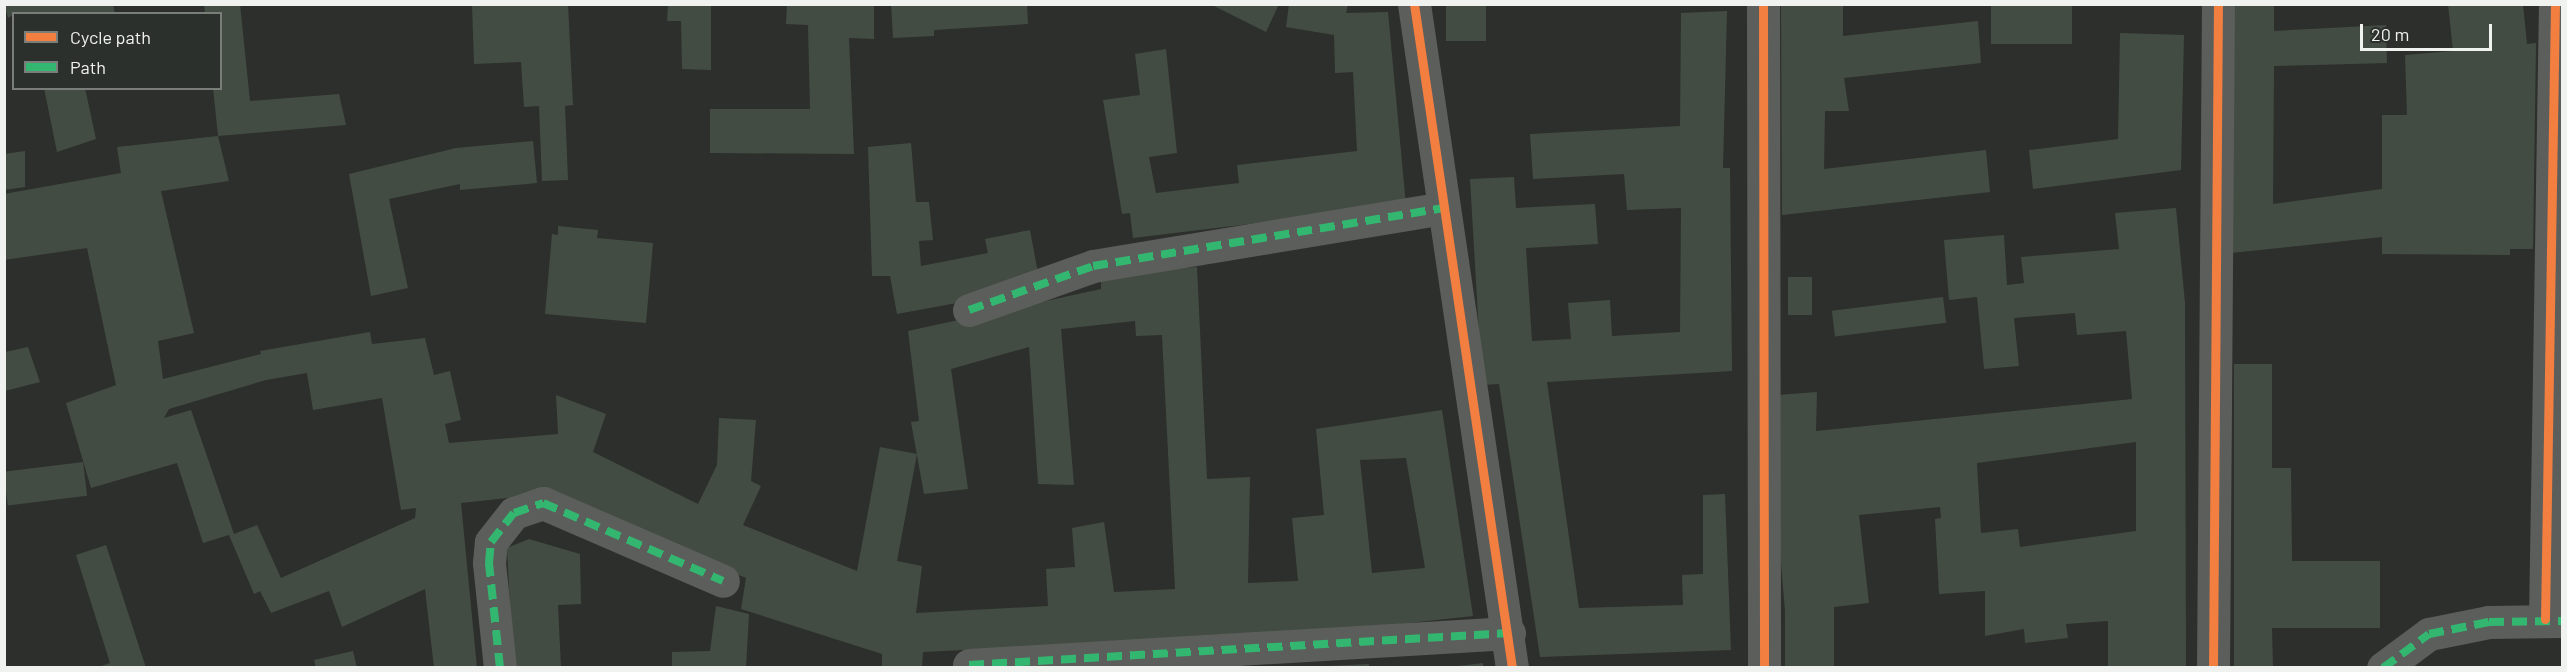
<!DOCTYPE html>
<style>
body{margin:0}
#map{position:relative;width:2567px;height:672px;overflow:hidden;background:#2d2f2d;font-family:Barlow,sans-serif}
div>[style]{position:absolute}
.building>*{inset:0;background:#434c42;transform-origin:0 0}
.minor>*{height:33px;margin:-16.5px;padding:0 16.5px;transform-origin:16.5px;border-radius:16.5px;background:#5c5e5c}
.quiet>*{height:8px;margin-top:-4px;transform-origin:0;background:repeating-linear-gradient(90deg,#33b770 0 15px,transparent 0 23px)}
.cycleway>*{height:9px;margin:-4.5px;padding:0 4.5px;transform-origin:4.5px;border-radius:4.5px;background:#f27e40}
span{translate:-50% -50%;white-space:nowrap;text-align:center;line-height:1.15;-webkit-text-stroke:6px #2c302c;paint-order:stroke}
.frame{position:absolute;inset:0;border:6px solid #eff2ef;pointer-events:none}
.legend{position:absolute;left:12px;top:12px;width:210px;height:78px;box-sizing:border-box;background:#2c302c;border:2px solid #7a7e7a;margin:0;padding:8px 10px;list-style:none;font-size:18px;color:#eff2ef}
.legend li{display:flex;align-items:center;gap:12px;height:30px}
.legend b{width:30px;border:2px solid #7a7e7a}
.scale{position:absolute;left:2360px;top:24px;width:132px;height:27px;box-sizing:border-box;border:3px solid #eff2ef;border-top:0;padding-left:8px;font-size:18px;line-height:21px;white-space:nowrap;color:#eff2ef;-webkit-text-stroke:4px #2c302c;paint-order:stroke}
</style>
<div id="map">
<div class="building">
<i style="clip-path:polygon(4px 4px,113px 4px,115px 14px,14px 14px,8px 18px)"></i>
<i style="clip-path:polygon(evenodd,204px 4px,240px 4px,250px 101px,339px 94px,346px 125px,218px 136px,229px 181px,161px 191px,194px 333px,158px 341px,163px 379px,261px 354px,260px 351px,370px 332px,372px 344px,425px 338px,434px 375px,450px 371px,461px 420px,445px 424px,449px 443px,558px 434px,556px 395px,606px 414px,593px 452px,698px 504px,717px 465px,719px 418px,756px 420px,751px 481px,761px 486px,743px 525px,857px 571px,880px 447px,917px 454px,897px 561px,922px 566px,916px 613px,1048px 606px,1046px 569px,1075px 567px,1072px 528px,1104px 522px,1114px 592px,1175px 589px,1162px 335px,1136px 336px,1135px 321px,1061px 329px,1074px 485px,1038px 484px,1029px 347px,951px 369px,968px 489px,924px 494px,911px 422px,919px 421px,908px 331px,1101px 289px,1101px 275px,1197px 267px,1207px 479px,1250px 477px,1248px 583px,1298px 581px,1292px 518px,1324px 515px,1316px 429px,1442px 410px,1473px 616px,1335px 631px,923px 652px,922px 668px,882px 668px,882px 654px,741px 609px,746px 578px,547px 494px,461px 503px,477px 668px,434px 668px,425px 589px,342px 627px,329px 591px,271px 613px,260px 591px,254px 594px,229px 535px,203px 543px,177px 463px,91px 488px,66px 403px,116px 385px,87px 248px,4px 260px,4px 194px,121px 173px,117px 147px,218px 136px,213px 88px,220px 88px,220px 14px,205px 14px,204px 4px,307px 373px,313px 410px,382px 398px,401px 510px,416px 508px,415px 518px,281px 578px,257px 525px,234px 534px,191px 410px,164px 418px,169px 409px,266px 380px,307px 373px,204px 4px,1406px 458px,1425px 568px,1372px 573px,1360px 460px,1406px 458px)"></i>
<i style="clip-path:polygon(472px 4px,568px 4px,573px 105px,565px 106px,568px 180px,542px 181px,539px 106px,524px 107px,521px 62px,474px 64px)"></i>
<i style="clip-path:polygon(668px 4px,711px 4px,711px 70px,682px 69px,681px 21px,667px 21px)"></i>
<i style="clip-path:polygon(787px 4px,874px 4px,874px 39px,849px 38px,854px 154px,710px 153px,710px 109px,810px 109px,808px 25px,786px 24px)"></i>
<i style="clip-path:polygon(891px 4px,1027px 4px,1028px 24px,934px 30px,934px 36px,893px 38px)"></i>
<i style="clip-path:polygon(1210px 4px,1279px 4px,1266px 32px)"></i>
<i style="clip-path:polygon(1289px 4px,1348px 4px,1346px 13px,1388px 12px,1406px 205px,1133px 238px,1130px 213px,1122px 214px,1103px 100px,1140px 95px,1135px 54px,1166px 49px,1177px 153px,1149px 157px,1156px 193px,1239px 183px,1237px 165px,1357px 151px,1353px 72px,1335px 73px,1334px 35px,1286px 27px)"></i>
<i style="left:1446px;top:4px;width:40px;height:37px"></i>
<i style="clip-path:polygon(1781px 4px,1843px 4px,1843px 36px,1978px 21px,1981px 63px,1844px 78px,1849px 111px,1825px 111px,1824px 169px,1986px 150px,1990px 192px,1782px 215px)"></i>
<i style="left:1991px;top:4px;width:81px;height:40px"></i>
<i style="clip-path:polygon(2232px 4px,2274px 4px,2274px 31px,2386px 25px,2387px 63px,2274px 66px,2273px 204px,2382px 189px,2382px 115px,2407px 115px,2405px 55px,2453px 51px,2448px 4px,2523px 4px,2527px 44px,2536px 43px,2533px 249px,2510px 249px,2510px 255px,2382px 254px,2382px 237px,2231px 253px)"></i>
<i style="clip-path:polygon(1727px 11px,1723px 168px,1730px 168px,1732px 371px,1547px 382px,1579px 608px,1683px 605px,1682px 575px,1703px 574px,1703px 495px,1725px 494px,1731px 650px,1540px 657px,1499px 384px,1482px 385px,1470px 179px,1514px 177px,1516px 208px,1595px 204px,1598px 244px,1526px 248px,1532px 341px,1571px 339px,1568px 303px,1610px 300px,1612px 336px,1680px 332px,1681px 208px,1627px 210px,1624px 174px,1533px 179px,1530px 134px,1680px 126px,1681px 13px)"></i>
<i style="clip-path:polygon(2120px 33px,2184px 35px,2181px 170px,2033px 189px,2029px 150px,2118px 139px)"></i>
<i style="clip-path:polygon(44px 88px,85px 88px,96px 139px,57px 152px)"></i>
<i style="clip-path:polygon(533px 141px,537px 183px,460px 190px,460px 184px,389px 199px,408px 288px,371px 296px,349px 174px,456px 148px)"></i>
<i style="clip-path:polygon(911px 143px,916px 202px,929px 202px,933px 240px,919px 241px,921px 266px,988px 253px,985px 239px,1030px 230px,1038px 273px,995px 296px,897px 314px,890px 276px,872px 276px,868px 147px)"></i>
<i style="clip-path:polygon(25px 151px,25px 187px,4px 190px,4px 154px)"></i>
<i style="clip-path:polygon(evenodd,2176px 208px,2185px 303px,2186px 668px,2108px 668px,2108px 621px,2066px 624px,2068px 638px,2025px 643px,2024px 629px,1985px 636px,1985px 591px,1939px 594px,1935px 519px,1941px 518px,1940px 507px,1859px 515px,1869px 603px,1834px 607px,1834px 668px,1785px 668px,1785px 611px,1774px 481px,1777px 395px,1817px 392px,1816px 431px,2132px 399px,2126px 331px,2077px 335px,2075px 313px,2014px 318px,2019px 366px,1984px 369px,1977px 297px,1949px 300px,1944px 240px,2004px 235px,2007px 285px,2024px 283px,2021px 257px,2119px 249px,2115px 213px,2176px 208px,2136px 442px,2136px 531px,2020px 547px,2018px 529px,1981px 533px,1977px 463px,2136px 442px)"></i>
<i style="clip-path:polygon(558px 226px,598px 230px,597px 238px,653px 243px,646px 323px,545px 314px,552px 234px,558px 235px)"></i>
<i style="left:1788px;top:277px;width:24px;height:38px"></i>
<i style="left:1943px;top:297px;width:26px;height:112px;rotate:83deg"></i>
<i style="clip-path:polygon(28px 347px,40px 382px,5px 391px,5px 352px)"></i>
<i style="clip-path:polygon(2234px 364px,2272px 364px,2272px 468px,2291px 468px,2292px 561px,2380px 561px,2380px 628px,2272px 628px,2273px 668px,2234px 668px)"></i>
<i style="left:83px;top:462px;width:34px;height:80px;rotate:83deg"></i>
<i style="clip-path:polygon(529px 539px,580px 554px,581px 604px,558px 605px,561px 668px,513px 668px,507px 548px)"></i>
<i style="clip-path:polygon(106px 545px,146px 668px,95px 668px,110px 663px,76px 555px)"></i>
<i style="clip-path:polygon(716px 606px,749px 614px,746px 668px,672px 668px,672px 652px,710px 651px)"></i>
<i style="clip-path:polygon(353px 651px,357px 668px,316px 668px,314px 660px)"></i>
<i style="clip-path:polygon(1483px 663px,1483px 668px,1458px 668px,1458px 666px)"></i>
<i style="clip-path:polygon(1369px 664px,1369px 668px,1327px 668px,1327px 666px)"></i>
</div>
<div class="minor">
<i style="left:1414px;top:4px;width:671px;rotate:81.6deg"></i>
<i style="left:1763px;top:4px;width:664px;rotate:89.91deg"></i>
<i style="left:969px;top:310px;width:132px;rotate:-19.5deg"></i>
<i style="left:1093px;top:266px;width:354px;rotate:-9.4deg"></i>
<i style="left:2545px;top:619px;width:615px;rotate:-89.07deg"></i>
<i style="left:969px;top:665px;width:541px;rotate:-3.39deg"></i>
<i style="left:500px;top:668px;width:106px;rotate:-96deg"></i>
<i style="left:489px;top:563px;width:21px;rotate:-85deg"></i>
<i style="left:491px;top:542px;width:37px;rotate:-52deg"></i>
<i style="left:514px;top:513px;width:31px;rotate:-19deg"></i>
<i style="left:543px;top:503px;width:196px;rotate:23.4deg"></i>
<i style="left:2213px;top:668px;width:664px;rotate:-89.57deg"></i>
<i style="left:2383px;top:668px;width:57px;rotate:-36.5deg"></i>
<i style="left:2429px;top:634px;width:61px;rotate:-11.3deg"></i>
<i style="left:2489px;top:622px;width:73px;rotate:-0.8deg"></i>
</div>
<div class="quiet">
<i style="left:969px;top:310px;width:132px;rotate:-19.5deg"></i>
<i style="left:1093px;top:266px;width:354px;rotate:-9.4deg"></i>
<i style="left:969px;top:665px;width:541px;rotate:-3.39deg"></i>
<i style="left:500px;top:668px;width:106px;rotate:-96deg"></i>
<i style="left:489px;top:563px;width:21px;rotate:-85deg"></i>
<i style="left:491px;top:542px;width:37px;rotate:-52deg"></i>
<i style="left:514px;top:513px;width:31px;rotate:-19deg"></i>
<i style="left:543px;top:503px;width:196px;rotate:23.4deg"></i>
<i style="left:2383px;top:668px;width:57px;rotate:-36.5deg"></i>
<i style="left:2429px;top:634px;width:61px;rotate:-11.3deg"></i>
<i style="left:2489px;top:622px;width:73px;rotate:-0.8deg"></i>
</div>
<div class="cycleway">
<i style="left:1414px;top:4px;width:671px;rotate:81.6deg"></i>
<i style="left:1763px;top:4px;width:664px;rotate:89.91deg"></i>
<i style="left:2545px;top:619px;width:615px;rotate:-89.07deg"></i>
<i style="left:2213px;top:668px;width:664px;rotate:-89.57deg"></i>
</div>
<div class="frame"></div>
<ul class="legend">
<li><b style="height:8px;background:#f27e40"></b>Cycle path</li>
<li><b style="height:8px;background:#33b770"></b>Path</li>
</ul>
<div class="scale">20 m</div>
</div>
